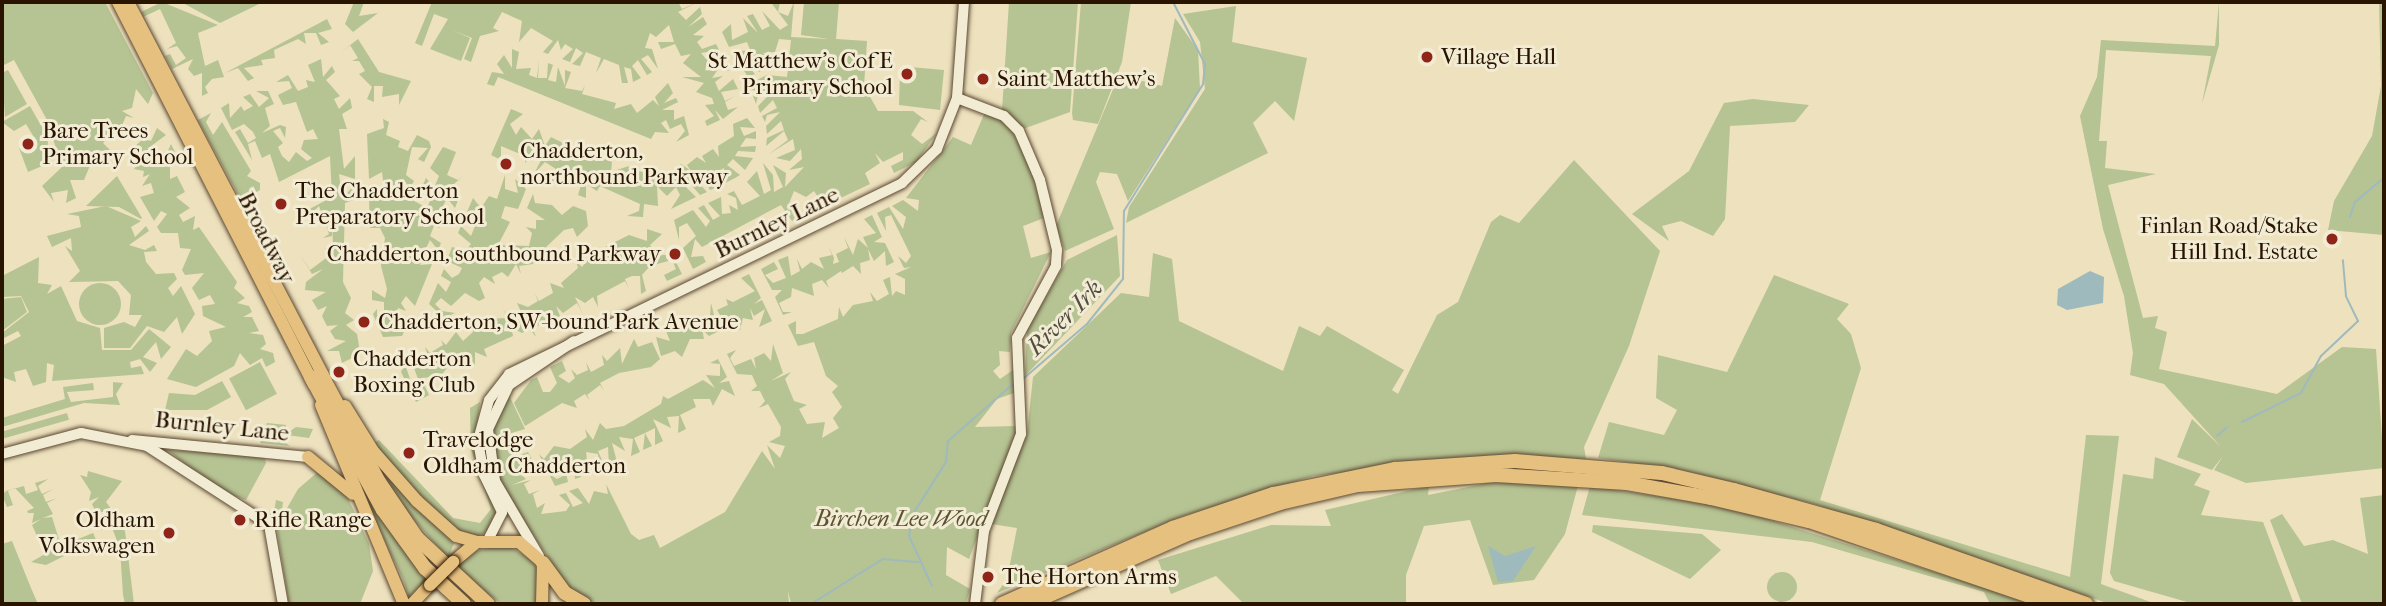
<!DOCTYPE html>
<style>
body{margin:0}
#map{position:relative;width:2386px;height:606px;overflow:hidden;background:#ede1be;font-family:"IM FELL French Canon",serif}
div>[style]{position:absolute}
.green>*{inset:0;background:#b6c393;transform-origin:0 0}
.round{border-radius:50%}
.water>*{inset:0;background:#9fbabd}
.stream>*{height:2px;margin:-1px;padding:0 1px;transform-origin:1px;border-radius:1px;background:#9fbabd}
.roads{filter:drop-shadow(0 0 2px #5a4730) drop-shadow(0 0 2px #5a4730)}
.tertiary>*{height:10px;margin:-5px;padding:0 5px;transform-origin:5px;border-radius:5px;background:#f3ecd5}
.secondary>*{height:10px;margin:-5px;padding:0 5px;transform-origin:5px;border-radius:5px;background:#f3ecd5}
.trunk>*{height:12px;margin:-6px;padding:0 6px;transform-origin:6px;border-radius:6px;background:#e6c07f}
.motorway>*{height:14px;margin:-7px;padding:0 7px;transform-origin:7px;border-radius:7px;background:#e6c07f}
.bridges{filter:drop-shadow(0 0 2px #291400) drop-shadow(0 0 2px #291400)}
.trunk-bridge>*{height:12px;margin:-6px;padding:0 6px;transform-origin:6px;border-radius:6px;background:#e6c07f}
.dots>*{width:19px;height:19px;translate:-50% -50%;box-sizing:border-box;border:4px solid #f3ecd5;border-radius:50%}
span{translate:-50% -50%;white-space:nowrap;text-align:center;line-height:1.15;-webkit-text-stroke:6px #f3ecd5;paint-order:stroke}
.poi-label{font-size:23px;color:#291400}
.left{translate:0 -50%;text-align:left}
.right{translate:-100% -50%;text-align:right}
.street-label{font-size:23px;color:#291400}
.park-label{font-size:23px;color:#5a5133;font-style:italic}
.water-label{font-size:24px;color:#524e42;font-style:italic}
.frame{position:absolute;inset:0;border:4px solid #291400;pointer-events:none}
</style>
<div id="map">
<div class="green">
<i style="clip-path:polygon(2px 2px,105px 2px,153px 93px,148px 104px,136px 89px,132px 108px,122px 111px,134px 118px,126px 116px,120px 130px,109px 123px,121px 134px,114px 131px,103px 143px,110px 150px,96px 151px,84px 180px,70px 180px,76px 198px,66px 203px,68px 190px,51px 193px,54px 202px,42px 186px,62px 167px,47px 120px,14px 60px,2px 66px)"></i>
<i style="clip-path:polygon(162px 2px,218px 25px,198px 33px,205px 66px,218px 60px,224px 77px,212px 79px,205px 87px,208px 93px,202px 96px,202px 73px,194px 76px,188px 69px,193px 59px,172px 69px,165px 56px,170px 54px,176px 65px,186px 58px,177px 46px,167px 49px,176px 43px,160px 9px,143px 17px,141px 12px)"></i>
<i style="clip-path:polygon(181px 2px,263px 2px,220px 23px)"></i>
<i style="clip-path:polygon(354px 2px,364px 2px,359px 16px,378px 13px,353px 32px,345px 24px)"></i>
<i style="clip-path:polygon(432px 2px,678px 2px,682px 9px,698px 2px,678px 12px,686px 20px,700px 7px,702px 14px,688px 27px,703px 17px,707px 24px,693px 35px,704px 36px,697px 42px,702px 49px,716px 44px,719px 50px,701px 53px,706px 59px,715px 55px,707px 62px,710px 70px,723px 58px,729px 71px,719px 68px,712px 78px,723px 76px,715px 82px,719px 91px,733px 79px,738px 89px,721px 92px,725px 101px,735px 96px,725px 102px,728px 110px,738px 107px,723px 119px,715px 110px,720px 120px,707px 126px,705px 121px,714px 116px,705px 105px,714px 104px,712px 98px,696px 92px,704px 83px,682px 77px,701px 77px,683px 63px,691px 54px,681px 56px,675px 44px,661px 49px,658px 42px,674px 42px,669px 25px,656px 37px,650px 33px,645px 48px,652px 49px,658px 69px,648px 55px,641px 59px,652px 72px,647px 75px,638px 60px,632px 66px,641px 78px,633px 82px,631px 69px,624px 67px,628px 83px,622px 83px,619px 65px,604px 59px,596px 73px,601px 58px,586px 52px,580px 66px,572px 64px,583px 53px,576px 48px,570px 62px,562px 59px,573px 49px,565px 44px,561px 50px,558px 40px,548px 54px,543px 52px,553px 41px,531px 28px,519px 42px,522px 21px,502px 12px,493px 28px,499px 31px,480px 36px,471px 62px,464px 59px,472px 38px,452px 30px,470px 38px,461px 61px,430px 49px,448px 19px,434px 14px,422px 46px,415px 43px)"></i>
<i style="clip-path:polygon(780px 2px,778px 12px,788px 16px,794px 2px,791px 37px,829px 39px,801px 35px,804px 2px,839px 2px,836px 39px,867px 41px,864px 86px,878px 111px,913px 111px,928px 122px,921px 119px,911px 135px,922px 144px,937px 133px,916px 162px,894px 173px,891px 166px,903px 160px,903px 152px,883px 162px,875px 153px,880px 163px,865px 173px,870px 184px,824px 206px,814px 191px,806px 197px,794px 191px,788px 206px,804px 215px,792px 221px,781px 205px,702px 247px,695px 239px,691px 257px,703px 256px,706px 262px,693px 269px,683px 248px,696px 236px,687px 223px,679px 227px,679px 240px,674px 220px,693px 210px,706px 227px,710px 221px,698px 208px,704px 205px,713px 220px,720px 216px,708px 203px,721px 197px,722px 214px,731px 213px,729px 205px,738px 210px,736px 198px,727px 194px,734px 191px,742px 205px,760px 196px,747px 182px,757px 171px,764px 194px,771px 190px,763px 163px,773px 175px,774px 192px,783px 187px,773px 165px,786px 173px,785px 187px,804px 167px,789px 170px,802px 159px,801px 149px,790px 161px,776px 158px,795px 150px,793px 139px,769px 154px,788px 140px,784px 131px,766px 146px,767px 138px,784px 130px,781px 121px,767px 134px,766px 126px,780px 112px,767px 115px,765px 122px,762px 116px,777px 108px,773px 100px,760px 113px,758px 106px,770px 94px,758px 95px,756px 104px,753px 96px,766px 84px,758px 81px,756px 91px,750px 89px,751px 83px,767px 75px,787px 77px,791px 40px,779px 39px,775px 52px,763px 53px,775px 65px,769px 67px,755px 52px,763px 70px,759px 72px,749px 57px,742px 59px,755px 74px,748px 77px,732px 52px,750px 50px,747px 42px,729px 47px,722px 32px,731px 24px,732px 40px,748px 32px,743px 18px,758px 33px,747px 16px,753px 14px,762px 30px,770px 26px,762px 11px,780px 30px,788px 25px,772px 4px)"></i>
<i style="clip-path:polygon(1009px 2px,1078px 2px,1070px 112px,1023px 129px,1002px 111px)"></i>
<i style="clip-path:polygon(1081px 2px,1131px 2px,1122px 62px,1098px 124px,1073px 120px,1072px 113px)"></i>
<i style="clip-path:polygon(2219px 2px,2219px 45px,2202px 104px,2211px 56px,2106px 50px,2099px 141px,2107px 141px,2105px 168px,2156px 174px,2108px 185px,2143px 318px,2158px 316px,2155px 328px,2167px 332px,2159px 369px,2277px 394px,2342px 347px,2376px 349px,2384px 468px,2246px 483px,2214px 470px,2223px 456px,2212px 470px,2177px 457px,2192px 419px,2221px 447px,2164px 384px,2130px 375px,2133px 353px,2124px 296px,2103px 229px,2080px 116px,2097px 77px,2101px 40px,2215px 46px)"></i>
<i style="clip-path:polygon(2379px 2px,2384px 2px,2384px 235px,2328px 230px,2334px 201px,2372px 136px,2381px 86px)"></i>
<i style="clip-path:polygon(1236px 6px,1232px 42px,1307px 58px,1294px 121px,1275px 101px,1253px 123px,1268px 153px,1126px 223px,1129px 207px,1205px 89px,1200px 42px,1183px 14px)"></i>
<i style="clip-path:polygon(1175px 18px,1198px 50px,1200px 89px,1128px 201px,1117px 174px,1100px 172px,1096px 182px,1114px 229px,1065px 251px,1056px 226px,1119px 75px,1162px 86px)"></i>
<i style="clip-path:polygon(327px 19px,332px 29px,318px 33px,329px 42px,321px 45px,316px 33px,304px 33px,306px 44px,298px 39px,274px 50px,275px 58px,261px 60px,263px 65px,244px 68px,254px 78px,248px 81px,238px 68px,225px 73px)"></i>
<i style="clip-path:polygon(358px 39px,379px 72px,411px 81px,399px 105px,399px 94px,382px 97px,383px 86px,374px 86px,374px 102px,367px 99px,372px 87px,359px 74px,365px 71px,359px 61px,352px 61px,358px 58px,350px 45px,339px 54px)"></i>
<i style="clip-path:polygon(512px 49px,519px 52px,516px 69px,531px 68px,529px 75px,537px 78px,539px 60px,538px 78px,547px 78px,548px 63px,553px 65px,548px 80px,556px 82px,558px 67px,565px 86px,565px 70px,571px 72px,565px 88px,582px 91px,585px 85px,582px 94px,616px 103px,614px 109px,631px 104px,637px 113px,653px 100px,659px 106px,655px 97px,668px 83px,673px 93px,664px 103px,676px 98px,678px 102px,662px 110px,674px 110px,674px 120px,684px 116px,689px 135px,676px 142px,685px 131px,681px 124px,670px 129px,666px 120px,661px 123px,669px 133px,655px 132px,651px 139px,498px 77px,494px 86px,487px 84px,492px 72px,504px 74px,497px 64px,504px 55px,512px 68px)"></i>
<i style="clip-path:polygon(321px 59px,323px 77px,332px 66px,335px 72px,326px 80px,340px 96px,334px 99px,339px 109px,350px 98px,352px 108px,342px 114px,347px 129px,339px 129px,344px 169px,355px 156px,355px 179px,339px 174px,342px 198px,355px 185px,356px 199px,345px 203px,343px 282px,351px 298px,345px 313px,354px 320px,346px 325px,357px 334px,360px 352px,366px 351px,342px 363px,339px 351px,327px 351px,346px 341px,335px 339px,330px 331px,338px 325px,327px 326px,322px 316px,327px 306px,318px 310px,312px 300px,326px 292px,305px 290px,306px 282px,323px 269px,312px 274px,299px 253px,310px 270px,329px 256px,325px 248px,333px 249px,332px 211px,332px 236px,323px 238px,329px 234px,319px 206px,308px 217px,304px 212px,332px 197px,330px 156px,279px 182px,270px 154px,262px 158px,255px 141px,248px 144px,252px 160px,235px 132px,240px 129px,248px 143px,256px 138px,253px 132px,244px 124px,232px 130px,221px 108px,229px 103px,230px 118px,241px 106px,244px 111px,253px 106px,243px 97px,250px 94px,259px 107px,269px 98px,256px 91px,268px 91px,274px 104px,265px 108px,270px 126px,262px 133px,280px 125px,286px 127px,285px 138px,280px 128px,273px 131px,283px 143px,278px 147px,282px 156px,289px 162px,296px 152px,307px 161px,312px 158px,301px 149px,304px 140px,318px 139px,313px 129px,307px 132px,296px 102px,283px 105px,278px 95px,292px 88px,289px 81px,276px 82px,288px 75px,298px 91px,308px 87px,306px 80px,315px 82px,308px 65px)"></i>
<i style="clip-path:polygon(910px 67px,944px 70px,940px 110px,899px 105px,900px 72px)"></i>
<i style="clip-path:polygon(8px 70px,27px 104px,5px 117px,2px 73px)"></i>
<i style="clip-path:polygon(1753px 99px,1809px 105px,1795px 122px,1730px 126px,1725px 219px,1713px 236px,1681px 221px,1662px 226px,1669px 241px,1632px 214px,1689px 171px,1724px 103px)"></i>
<i style="clip-path:polygon(30px 106px,48px 138px,47px 164px,28px 172px,19px 148px,35px 139px,26px 124px,14px 131px,2px 122px)"></i>
<i style="clip-path:polygon(511px 109px,523px 114px,510px 124px,516px 135px,521px 127px,532px 139px,539px 129px,545px 146px,551px 137px,563px 143px,562px 155px,576px 149px,577px 159px,581px 150px,612px 162px,611px 172px,629px 166px,629px 179px,631px 170px,644px 172px,643px 180px,657px 173px,665px 180px,681px 164px,691px 171px,687px 165px,697px 157px,706px 163px,702px 156px,713px 149px,719px 157px,718px 146px,734px 136px,733px 124px,747px 118px,755px 128px,740px 127px,744px 136px,756px 131px,756px 139px,746px 138px,740px 147px,756px 146px,755px 152px,738px 151px,735px 156px,753px 158px,745px 170px,733px 159px,727px 165px,740px 175px,735px 178px,725px 183px,724px 168px,716px 172px,722px 185px,714px 173px,706px 177px,715px 188px,710px 190px,703px 178px,694px 178px,707px 192px,700px 195px,688px 181px,683px 184px,696px 197px,671px 209px,680px 195px,676px 187px,667px 196px,657px 186px,658px 206px,644px 204px,643px 217px,627px 216px,639px 211px,640px 204px,600px 186px,597px 191px,586px 184px,586px 198px,578px 195px,582px 182px,572px 177px,567px 183px,568px 170px,558px 169px,561px 187px,550px 182px,556px 169px,545px 162px,534px 174px,541px 160px,531px 156px,525px 163px,525px 156px,501px 146px,501px 160px,491px 155px)"></i>
<i style="clip-path:polygon(985px 112px,1007px 122px,1030px 164px,1044px 218px,1023px 226px,1031px 258px,1051px 252px,1011px 333px,1010px 352px,999px 351px,1000px 365px,993px 371px,1000px 379px,1013px 370px,1014px 393px,997px 399px,975px 427px,1018px 426px,969px 559px,947px 547px,946px 575px,970px 589px,966px 603px,791px 604px,788px 591px,789px 604px,593px 604px,574px 598px,501px 485px,491px 434px,508px 393px,525px 429px,508px 434px,512px 442px,523px 441px,517px 456px,528px 452px,538px 472px,529px 468px,519px 473px,526px 479px,512px 485px,531px 480px,524px 484px,529px 494px,540px 490px,533px 494px,537px 508px,545px 503px,541px 514px,566px 511px,570px 505px,559px 495px,566px 493px,573px 507px,583px 503px,569px 491px,578px 488px,589px 504px,594px 491px,608px 494px,606px 484px,631px 534px,639px 540px,654px 535px,660px 548px,725px 512px,762px 451px,775px 469px,767px 445px,780px 458px,785px 446px,769px 442px,780px 436px,781px 427px,768px 404px,759px 408px,765px 401px,760px 391px,751px 391px,757px 386px,752px 375px,737px 374px,727px 354px,736px 350px,730px 358px,734px 366px,751px 359px,756px 369px,754px 358px,764px 353px,771px 361px,773px 344px,783px 373px,771px 381px,791px 372px,785px 379px,794px 401px,807px 405px,799px 409px,807px 424px,825px 422px,822px 438px,839px 428px,833px 418px,842px 407px,832px 392px,838px 386px,826px 376px,814px 342px,798px 346px,788px 325px,796px 321px,796px 334px,803px 334px,838px 319px,839px 307px,843px 317px,853px 305px,873px 301px,870px 292px,877px 301px,889px 294px,883px 280px,890px 277px,892px 296px,896px 291px,905px 295px,905px 279px,895px 274px,911px 267px,904px 268px,898px 256px,906px 263px,911px 256px,891px 215px,885px 217px,886px 231px,877px 213px,889px 207px,903px 229px,906px 217px,892px 206px,903px 200px,918px 211px,919px 200px,906px 198px,953px 137px,971px 145px)"></i>
<i style="clip-path:polygon(211px 113px,206px 122px,213px 135px,222px 122px,251px 171px,247px 176px,260px 183px,260px 190px,241px 200px,198px 120px)"></i>
<i style="clip-path:polygon(383px 119px,389px 122px,386px 135px,400px 141px,398px 147px,408px 151px,417px 135px,429px 141px,431px 147px,424px 162px,418px 159px,428px 148px,412px 147px,406px 175px,414px 181px,410px 188px,403px 179px,403px 195px,427px 208px,434px 191px,423px 185px,426px 178px,434px 188px,439px 176px,430px 168px,443px 147px,456px 152px,447px 175px,458px 180px,464px 175px,443px 194px,458px 200px,455px 208px,447px 198px,435px 222px,440px 228px,434px 226px,430px 236px,441px 243px,438px 250px,430px 240px,425px 250px,420px 265px,432px 264px,415px 306px,406px 296px,401px 303px,406px 311px,398px 308px,395px 315px,409px 321px,402px 336px,383px 337px,373px 314px,377px 309px,377px 315px,384px 315px,384px 302px,372px 300px,372px 290px,385px 298px,387px 289px,381px 266px,385px 238px,380px 228px,370px 228px,369px 199px,385px 195px,382px 172px,369px 179px,367px 134px,384px 128px)"></i>
<i style="clip-path:polygon(157px 128px,166px 135px,147px 149px,167px 153px,171px 144px,177px 156px,160px 166px,170px 167px,170px 179px,177px 176px,185px 192px,176px 197px,190px 208px,179px 215px,183px 222px,195px 216px,193px 230px,199px 227px,237px 282px,234px 288px,245px 298px,237px 303px,249px 306px,252px 312px,243px 317px,252px 317px,259px 331px,249px 333px,263px 335px,266px 344px,260px 349px,273px 353px,275px 362px,266px 367px,262px 358px,250px 365px,240px 353px,234px 366px,196px 387px,167px 379px,186px 349px,197px 356px,212px 341px,209px 331px,226px 327px,203px 316px,202px 306px,215px 304px,210px 295px,199px 300px,192px 288px,204px 273px,185px 275px,182px 270px,191px 249px,180px 248px,178px 233px,161px 233px,157px 227px,167px 214px,161px 211px,154px 221px,140px 197px,154px 193px,151px 183px,142px 186px,150px 174px,143px 177px,144px 171px,134px 169px,146px 154px,132px 149px,143px 139px,151px 141px)"></i>
<i style="clip-path:polygon(1574px 160px,1660px 251px,1629px 346px,1584px 447px,1586px 459px,1491px 455px,1313px 476px,1183px 516px,997px 593px,1007px 579px,1017px 528px,991px 524px,1027px 434px,1033px 377px,1121px 293px,1149px 297px,1153px 253px,1172px 259px,1179px 321px,1283px 371px,1299px 326px,1320px 336px,1327px 326px,1404px 370px,1392px 390px,1398px 394px,1437px 315px,1458px 302px,1491px 222px,1500px 215px,1519px 223px)"></i>
<i style="clip-path:polygon(505px 175px,505px 189px,518px 193px,515px 179px,526px 189px,518px 209px,505px 206px,501px 218px,510px 222px,498px 245px,529px 246px,532px 233px,526px 227px,536px 229px,536px 220px,545px 220px,527px 208px,533px 194px,535px 203px,552px 205px,562px 215px,573px 206px,586px 211px,588px 226px,577px 237px,573px 228px,564px 230px,544px 249px,546px 255px,541px 251px,533px 264px,519px 266px,521px 274px,516px 264px,508px 277px,502px 272px,492px 277px,495px 284px,484px 277px,479px 283px,485px 298px,479px 301px,465px 293px,451px 306px,441px 298px,435px 304px,442px 311px,455px 313px,444px 318px,429px 304px,438px 283px,446px 292px,451px 282px,441px 276px,444px 269px,452px 278px,459px 274px,462px 268px,447px 261px,452px 247px,465px 251px,471px 244px,458px 233px,461px 226px,471px 236px,475px 226px,470px 224px,480px 212px,467px 212px,473px 198px,481px 208px,489px 196px,497px 199px)"></i>
<i style="clip-path:polygon(117px 176px,142px 218px,141px 219px,119px 207px,86px 206px)"></i>
<i style="clip-path:polygon(106px 206px,141px 221px,131px 227px,135px 237px,146px 226px,149px 231px,129px 245px,145px 250px,154px 245px,157px 251px,144px 252px,146px 262px,156px 274px,174px 273px,177px 279px,168px 288px,173px 296px,181px 286px,195px 314px,182px 334px,177px 317px,164px 332px,147px 326px,130px 348px,104px 348px,104px 328px,124px 322px,135px 327px,142px 315px,129px 315px,131px 295px,118px 281px,69px 282px,80px 271px,65px 246px,72px 251px,71px 238px,52px 247px,47px 236px,81px 227px,79px 216px,67px 214px)"></i>
<i style="clip-path:polygon(872px 215px,882px 237px,874px 242px,885px 243px,894px 262px,886px 266px,885px 251px,874px 261px,868px 249px,870px 260px,860px 263px,861px 274px,853px 266px,842px 273px,846px 281px,841px 271px,826px 281px,829px 288px,822px 280px,812px 284px,814px 296px,792px 288px,791px 297px,779px 303px,783px 312px,792px 312px,783px 315px,775px 297px,782px 290px,772px 290px,761px 269px,774px 262px,778px 269px,765px 275px,773px 283px,786px 278px,778px 260px,788px 256px,791px 276px,800px 271px,797px 259px,802px 269px,811px 262px,824px 269px,819px 258px,832px 255px,828px 245px,834px 258px,833px 264px,839px 262px,836px 254px,848px 248px,844px 237px,853px 255px,858px 239px,868px 248px,863px 237px,876px 233px,864px 219px)"></i>
<i style="clip-path:polygon(647px 229px,662px 234px,650px 245px,656px 256px,672px 254px,682px 274px,667px 281px,664px 275px,676px 269px,672px 260px,650px 266px,642px 275px,646px 291px,641px 294px,640px 276px,632px 276px,625px 279px,629px 289px,625px 281px,597px 296px,598px 307px,593px 297px,585px 303px,575px 297px,583px 314px,577px 303px,563px 313px,556px 306px,560px 316px,551px 320px,552px 328px,547px 320px,533px 329px,536px 337px,529px 328px,522px 333px,511px 327px,513px 336px,484px 349px,487px 357px,475px 352px,475px 365px,464px 351px,466px 359px,454px 369px,449px 365px,441px 376px,421px 378px,429px 395px,416px 402px,401px 372px,405px 364px,415px 394px,422px 390px,409px 354px,419px 362px,428px 356px,425px 347px,430px 353px,443px 345px,441px 340px,446px 345px,456px 332px,463px 341px,473px 332px,471px 325px,481px 330px,489px 319px,507px 318px,503px 308px,506px 314px,521px 312px,517px 303px,528px 307px,538px 301px,535px 294px,539px 301px,553px 293px,550px 283px,564px 288px,561px 283px,578px 268px,576px 261px,582px 267px,593px 253px,629px 235px,647px 241px)"></i>
<i style="clip-path:polygon(1117px 235px,1120px 276px,1025px 376px,1027px 330px,1067px 260px)"></i>
<i style="clip-path:polygon(39px 257px,38px 283px,52px 285px,47px 294px,61px 286px,77px 321px,100px 328px,102px 350px,131px 350px,149px 329px,171px 347px,161px 359px,156px 342px,143px 357px,157px 363px,150px 372px,140px 359px,130px 362px,131px 368px,141px 366px,144px 374px,52px 381px,54px 365px,47px 363px,46px 382px,33px 386px,26px 369px,14px 372px,16px 382px,2px 377px,2px 346px,21px 336px,18px 331px,2px 339px,2px 333px,29px 312px,21px 296px,2px 297px,2px 276px)"></i>
<i style="clip-path:polygon(749px 274px,761px 298px,754px 304px,762px 300px,772px 321px,759px 327px,765px 309px,754px 316px,750px 308px,753px 320px,743px 318px,740px 330px,718px 323px,719px 331px,709px 336px,702px 329px,704px 339px,690px 339px,682px 357px,675px 351px,661px 356px,656px 337px,670px 341px,666px 331px,710px 316px,711px 303px,715px 319px,721px 317px,717px 310px,728px 305px,726px 299px,733px 302px,755px 291px,741px 278px)"></i>
<i style="clip-path:polygon(1774px 275px,1849px 304px,1837px 319px,1851px 334px,1861px 368px,1820px 500px,2070px 577px,2086px 435px,2119px 436px,2101px 584px,2156px 604px,2110px 604px,1814px 504px,1682px 470px,1598px 458px,1609px 422px,1664px 435px,1677px 410px,1656px 398px,1658px 355px,1727px 372px)"></i>
<i class="round" style="left:79px;top:283px;width:42px;height:42px"></i>
<i style="clip-path:polygon(21px 297px,27px 312px,2px 331px,2px 299px)"></i>
<i style="clip-path:polygon(634px 339px,638px 347px,652px 342px,660px 359px,651px 367px,619px 373px,600px 383px,604px 391px,600px 385px,587px 395px,590px 401px,585px 394px,574px 401px,577px 408px,562px 403px,525px 426px,514px 403px,531px 380px,537px 377px,543px 392px,550px 392px,557px 383px,550px 367px,562px 361px,566px 371px,558px 376px,569px 383px,575px 378px,571px 369px,577px 375px,588px 370px,586px 362px,591px 372px,604px 365px,602px 355px,607px 361px,620px 348px,622px 364px)"></i>
<i style="clip-path:polygon(718px 359px,727px 377px,719px 383px,729px 381px,735px 396px,722px 389px,713px 406px,710px 399px,693px 399px,696px 407px,680px 415px,686px 429px,678px 433px,679px 416px,667px 417px,671px 428px,653px 419px,663px 441px,655px 445px,655px 428px,645px 433px,652px 446px,643px 450px,645px 433px,634px 438px,640px 452px,631px 456px,633px 439px,619px 437px,625px 451px,612px 443px,617px 462px,609px 466px,608px 447px,598px 451px,605px 467px,600px 469px,598px 454px,586px 452px,587px 460px,573px 460px,581px 477px,575px 479px,574px 464px,564px 464px,568px 482px,555px 486px,549px 474px,557px 479px,565px 475px,552px 463px,546px 469px,539px 454px,544px 459px,554px 446px,570px 449px,587px 437px,585px 429px,593px 440px,600px 423px,606px 429px,624px 426px,661px 404px,663px 396px,668px 399px,703px 380px,715px 388px,706px 375px,720px 376px,720px 364px,710px 363px)"></i>
<i style="left:260px;top:362px;width:36px;height:35px;rotate:62deg"></i>
<i style="clip-path:polygon(222px 381px,231px 397px,207px 410px,165px 410px,169px 393px,195px 395px)"></i>
<i style="clip-path:polygon(113px 382px,123px 383px,116px 394px,120px 405px,84px 403px,2px 427px,2px 418px,65px 399px,63px 387px,93px 383px,94px 390px,67px 392px,71px 402px,113px 397px)"></i>
<i style="clip-path:polygon(480px 402px,476px 440px,498px 510px,489px 530px,475px 538px,446px 525px,372px 444px,379px 440px,453px 518px,480px 523px,491px 509px,471px 449px,470px 408px)"></i>
<i style="left:67px;top:413px;width:7px;height:67px;rotate:74deg"></i>
<i style="clip-path:polygon(267px 423px,286px 425px,286px 434px,296px 427px,313px 429px,309px 438px,287px 435px,284px 442px,290px 446px,260px 443px)"></i>
<i style="clip-path:polygon(368px 449px,455px 541px,448px 558px,404px 509px)"></i>
<i style="clip-path:polygon(168px 450px,264px 456px,266px 463px,246px 500px,216px 489px)"></i>
<i style="clip-path:polygon(2155px 457px,2201px 474px,2194px 485px,2210px 491px,2201px 515px,2263px 522px,2294px 604px,2194px 604px,2114px 581px,2110px 573px,2123px 474px,2153px 479px)"></i>
<i style="clip-path:polygon(349px 467px,428px 579px,409px 598px,403px 579px)"></i>
<i style="clip-path:polygon(320px 470px,348px 498px,369px 544px,373px 571px,360px 604px,289px 604px,276px 524px,281px 520px,265px 515px,274px 512px,276px 500px,283px 502px,281px 519px,298px 489px)"></i>
<i style="clip-path:polygon(88px 471px,122px 481px,106px 502px,120px 521px,101px 530px,100px 516px,108px 512px,96px 512px,92px 504px,99px 497px,89px 501px,91px 492px,80px 475px,87px 477px)"></i>
<i style="clip-path:polygon(48px 479px,38px 486px,42px 494px,53px 489px,43px 495px,46px 502px,57px 498px,47px 503px,53px 514px,43px 518px,52px 517px,61px 546px,93px 533px,100px 549px,99px 556px,94px 541px,46px 565px,31px 562px,45px 554px,32px 525px,41px 519px,32px 523px,34px 513px,28px 513px,27px 511px,34px 508px,15px 488px,8px 491px,13px 505px,7px 507px,2px 495px,6px 491px,24px 486px,26px 494px,38px 490px,35px 483px)"></i>
<i style="clip-path:polygon(1579px 482px,1565px 534px,1534px 580px,1493px 585px,1470px 520px,1424px 526px,1406px 575px,1406px 604px,1244px 604px,1216px 576px,1171px 594px,1158px 560px,1271px 525px,1331px 526px,1325px 510px,1429px 486px,1428px 495px,1488px 483px)"></i>
<i style="clip-path:polygon(1590px 486px,1729px 507px,2036px 604px,1990px 604px,1984px 592px,1812px 542px,1582px 515px)"></i>
<i style="clip-path:polygon(2384px 495px,2384px 604px,2302px 604px,2270px 520px,2282px 514px,2304px 546px,2333px 540px,2368px 554px,2360px 498px)"></i>
<i style="clip-path:polygon(118px 523px,125px 531px,134px 604px,125px 604px,123px 595px,120px 549px,106px 547px,118px 543px,112px 528px,106px 529px)"></i>
<i style="clip-path:polygon(1593px 525px,1702px 534px,1721px 550px,1690px 579px,1592px 532px)"></i>
<i style="clip-path:polygon(12px 541px,31px 588px,38px 604px,2px 604px,2px 544px)"></i>
<i style="clip-path:polygon(505px 544px,532px 560px,540px 575px,535px 604px,501px 604px,456px 568px,472px 552px)"></i>
<i class="round" style="left:1767px;top:572px;width:30px;height:30px"></i>
</div>
<div class="water">
<i style="clip-path:polygon(2090px 271px,2104px 277px,2103px 303px,2067px 310px,2057px 305px,2058px 289px)"></i>
<i style="clip-path:polygon(1488px 546px,1505px 556px,1536px 546px,1513px 581px,1498px 582px)"></i>
</div>
<div class="stream">
<i style="left:2350px;top:217px;width:16px;rotate:-72deg"></i>
<i style="left:2355px;top:202px;width:38px;rotate:-40deg"></i>
<i style="left:1024px;top:378px;width:83px;rotate:-40.6deg"></i>
<i style="left:1087px;top:324px;width:58px;rotate:-51.3deg"></i>
<i style="left:1123px;top:279px;width:68px;rotate:-89.2deg"></i>
<i style="left:1124px;top:211px;width:150px;rotate:-58.1deg"></i>
<i style="left:1203px;top:84px;width:20px;rotate:-84deg"></i>
<i style="left:1205px;top:64px;width:70px;rotate:-117.3deg"></i>
<i style="left:2242px;top:422px;width:66px;rotate:-26.2deg"></i>
<i style="left:2301px;top:393px;width:42px;rotate:-61.6deg"></i>
<i style="left:2321px;top:356px;width:51px;rotate:-43.4deg"></i>
<i style="left:2358px;top:321px;width:28px;rotate:-116deg"></i>
<i style="left:2346px;top:296px;width:36px;rotate:-95deg"></i>
<i style="left:2217px;top:436px;width:13px;rotate:-42deg"></i>
<i style="left:932px;top:586px;width:55px;rotate:-114.7deg"></i>
<i style="left:909px;top:536px;width:22px;rotate:-80deg"></i>
<i style="left:913px;top:514px;width:62px;rotate:-57.6deg"></i>
<i style="left:946px;top:462px;width:21px;rotate:-85deg"></i>
<i style="left:948px;top:441px;width:86px;rotate:-41.2deg"></i>
<i style="left:811px;top:604px;width:85px;rotate:-32deg"></i>
<i style="left:883px;top:559px;width:36px;rotate:5deg"></i>
</div>
<div class="roads">
<div class="tertiary">
<i style="left:132px;top:440px;width:177px;rotate:5.5deg"></i>
<i style="left:2px;top:454px;width:82px;rotate:-14.9deg"></i>
<i style="left:81px;top:433px;width:67px;rotate:11.1deg"></i>
<i style="left:147px;top:446px;width:145px;rotate:32.9deg"></i>
<i style="left:269px;top:525px;width:80px;rotate:80deg"></i>
<i style="left:489px;top:538px;width:29px;rotate:-63deg"></i>
<i style="left:502px;top:512px;width:41px;rotate:-115.9deg"></i>
<i style="left:484px;top:475px;width:36px;rotate:-100deg"></i>
<i style="left:478px;top:440px;width:41px;rotate:-74.6deg"></i>
<i style="left:489px;top:400px;width:33px;rotate:-52deg"></i>
<i style="left:509px;top:374px;width:437px;rotate:-25.9deg"></i>
<i style="left:902px;top:183px;width:49px;rotate:-44.2deg"></i>
<i style="left:937px;top:149px;width:55px;rotate:-68.6deg"></i>
<i style="left:539px;top:556px;width:87px;rotate:-120.4deg"></i>
<i style="left:495px;top:481px;width:52px;rotate:-97.7deg"></i>
<i style="left:488px;top:429px;width:49px;rotate:-64.5deg"></i>
<i style="left:509px;top:385px;width:78px;rotate:-34.1deg"></i>
</div>
<div class="secondary">
<i style="left:964px;top:2px;width:96px;rotate:94.2deg"></i>
<i style="left:957px;top:98px;width:50px;rotate:21deg"></i>
<i style="left:1004px;top:116px;width:21px;rotate:45deg"></i>
<i style="left:1019px;top:131px;width:53px;rotate:66.8deg"></i>
<i style="left:1040px;top:180px;width:72px;rotate:76.3deg"></i>
<i style="left:1057px;top:250px;width:16px;rotate:94deg"></i>
<i style="left:1056px;top:266px;width:82px;rotate:118.4deg"></i>
<i style="left:1017px;top:338px;width:96px;rotate:87.6deg"></i>
<i style="left:1021px;top:434px;width:104px;rotate:110.9deg"></i>
<i style="left:984px;top:531px;width:74px;rotate:97deg"></i>
</div>
<div class="trunk">
<i style="left:118px;top:2px;width:430px;rotate:62.9deg"></i>
<i style="left:128px;top:2px;width:427px;rotate:62.4deg"></i>
<i style="left:321px;top:405px;width:216px;rotate:67.4deg"></i>
<i style="left:345px;top:406px;width:53px;rotate:58.1deg"></i>
<i style="left:373px;top:451px;width:67px;rotate:48.7deg"></i>
<i style="left:417px;top:501px;width:52px;rotate:41.9deg"></i>
<i style="left:456px;top:536px;width:22px;rotate:16deg"></i>
<i style="left:308px;top:457px;width:58px;rotate:39.4deg"></i>
<i style="left:453px;top:562px;width:31px;rotate:-40deg"></i>
<i style="left:477px;top:542px;width:42px"></i>
<i style="left:519px;top:542px;width:32px;rotate:41deg"></i>
<i style="left:543px;top:563px;width:41px;rotate:91.4deg"></i>
<i style="left:412px;top:604px;width:26px;rotate:-47deg"></i>
</div>
<div class="motorway">
<i style="left:321px;top:374px;width:123px;rotate:61.8deg"></i>
<i style="left:379px;top:482px;width:68px;rotate:55.8deg"></i>
<i style="left:417px;top:538px;width:97px;rotate:42.9deg"></i>
<i style="left:311px;top:377px;width:151px;rotate:61.6deg"></i>
<i style="left:383px;top:510px;width:72px;rotate:54.1deg"></i>
<i style="left:425px;top:568px;width:53px;rotate:42.7deg"></i>
<i style="left:543px;top:563px;width:37px;rotate:54deg"></i>
<i style="left:565px;top:593px;width:22px;rotate:30deg"></i>
<i style="left:1002px;top:604px;width:187px;rotate:-24deg"></i>
<i style="left:1173px;top:528px;width:106px;rotate:-18.8deg"></i>
<i style="left:1273px;top:494px;width:125px;rotate:-11.6deg"></i>
<i style="left:1395px;top:469px;width:120px;rotate:-3.8deg"></i>
<i style="left:1515px;top:461px;width:147px;rotate:4.7deg"></i>
<i style="left:1662px;top:473px;width:74px;rotate:13.3deg"></i>
<i style="left:1734px;top:490px;width:148px;rotate:15.7deg"></i>
<i style="left:1876px;top:530px;width:223px;rotate:19.4deg"></i>
<i style="left:1029px;top:604px;width:176px;rotate:-23.8deg"></i>
<i style="left:1190px;top:533px;width:95px;rotate:-18.4deg"></i>
<i style="left:1280px;top:503px;width:80px;rotate:-13deg"></i>
<i style="left:1358px;top:485px;width:138px;rotate:-4.1deg"></i>
<i style="left:1496px;top:475px;width:131px;rotate:3.5deg"></i>
<i style="left:1627px;top:483px;width:85px;rotate:10.1deg"></i>
<i style="left:1711px;top:498px;width:101px;rotate:13.2deg"></i>
<i style="left:1809px;top:521px;width:258px;rotate:18.8deg"></i>
</div>
</div>
<div class="bridges">
<div class="trunk-bridge">
<i style="left:430px;top:585px;width:33px;rotate:-45deg"></i>
</div>
</div>
<div class="dots">
<i style="left:1427px;top:57px;background:#8f2418"></i>
<i style="left:907px;top:74px;background:#8f2418"></i>
<i style="left:983px;top:79px;background:#8f2418"></i>
<i style="left:28px;top:144px;background:#8f2418"></i>
<i style="left:506px;top:164px;background:#8f2418"></i>
<i style="left:281px;top:204px;background:#8f2418"></i>
<i style="left:2332px;top:239px;background:#8f2418"></i>
<i style="left:675px;top:254px;background:#8f2418"></i>
<i style="left:364px;top:322px;background:#8f2418"></i>
<i style="left:339px;top:372px;background:#8f2418"></i>
<i style="left:409px;top:453px;background:#8f2418"></i>
<i style="left:240px;top:520px;background:#8f2418"></i>
<i style="left:169px;top:533px;background:#8f2418"></i>
<i style="left:988px;top:577px;background:#8f2418"></i>
</div>
<div class="poi-label">
<span class="left" style="left:1441px;top:57px">Village Hall</span>
<span class="right" style="left:893px;top:74px">St Matthew's CofE<br>Primary School</span>
<span class="left" style="left:997px;top:79px">Saint Matthew's</span>
<span class="left" style="left:42px;top:144px">Bare Trees<br>Primary School</span>
<span class="left" style="left:520px;top:164px">Chadderton,<br>northbound Parkway</span>
<span class="left" style="left:295px;top:204px">The Chadderton<br>Preparatory School</span>
<span class="right" style="left:2318px;top:239px">Finlan Road/Stake<br>Hill Ind. Estate</span>
<span class="right" style="left:661px;top:254px">Chadderton, southbound Parkway</span>
<span class="left" style="left:378px;top:322px">Chadderton, SW-bound Park Avenue</span>
<span class="left" style="left:353px;top:372px">Chadderton<br>Boxing Club</span>
<span class="left" style="left:423px;top:453px">Travelodge<br>Oldham Chadderton</span>
<span class="right" style="left:155px;top:533px">Oldham<br>Volkswagen</span>
<span class="left" style="left:254px;top:520px">Rifle Range</span>
<span class="left" style="left:1002px;top:577px">The Horton Arms</span>
</div>
<div class="street-label">
<span style="left:777px;top:223px;rotate:-26deg">Burnley Lane</span>
<span style="left:266px;top:238px;rotate:63deg">Broadway</span>
<span style="left:222px;top:427px;rotate:6deg">Burnley Lane</span>
</div>
<div class="park-label">
<span style="left:901px;top:519px">Birchen Lee Wood</span>
</div>
<div class="water-label">
<span style="left:1065px;top:318px;rotate:-45deg">River Irk</span>
</div>
<div class="frame"></div>
</div>
